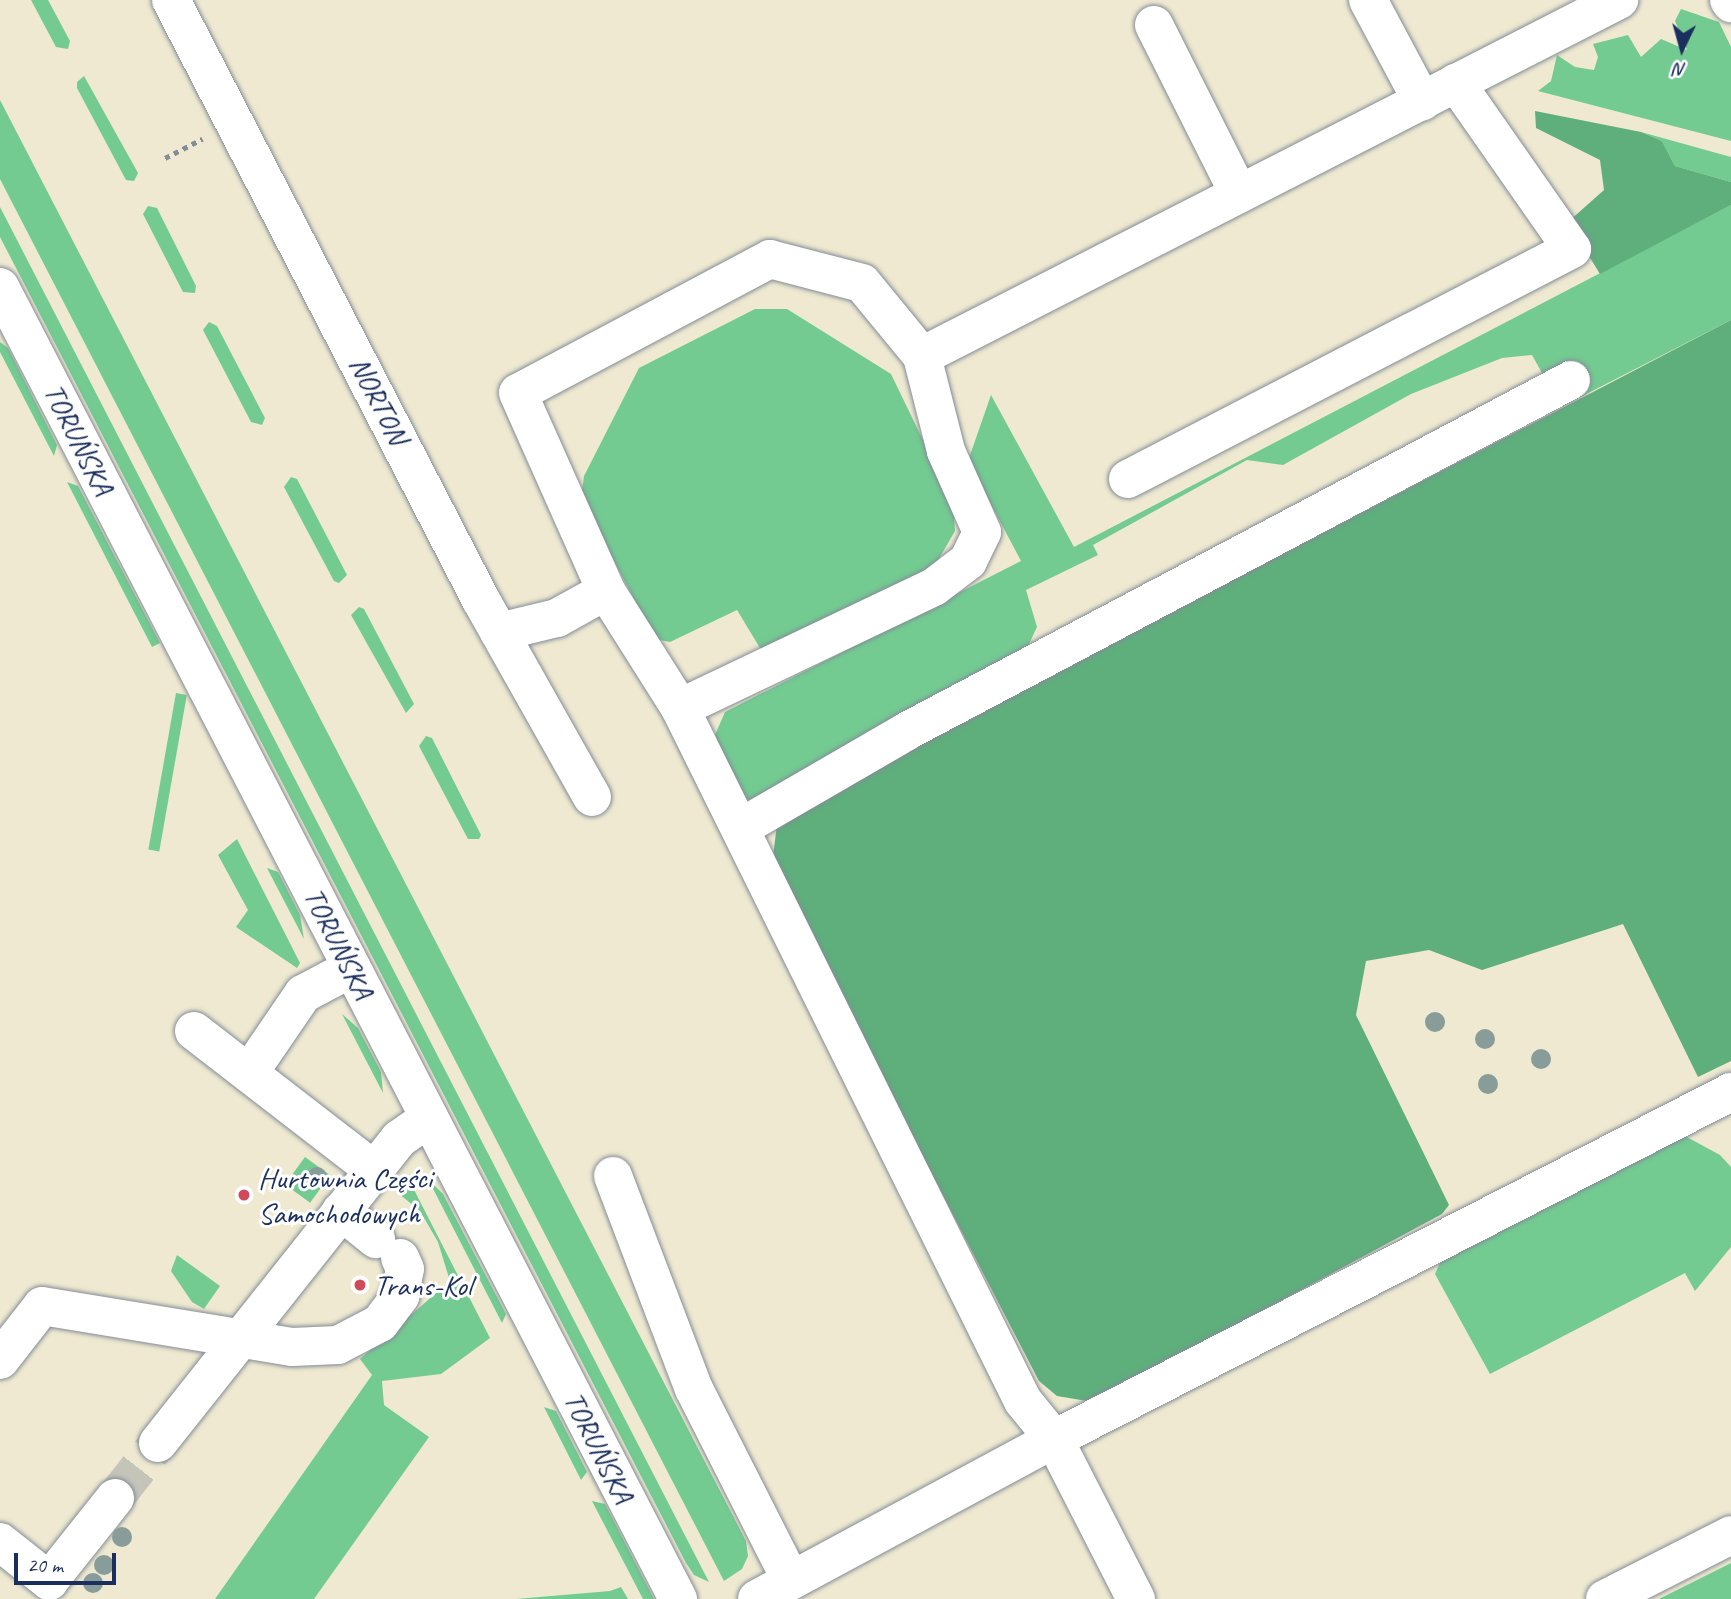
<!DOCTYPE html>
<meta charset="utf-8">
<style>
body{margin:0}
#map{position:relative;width:1731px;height:1599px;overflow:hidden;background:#eee9d0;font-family:Caveat,sans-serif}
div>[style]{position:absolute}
.green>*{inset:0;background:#73cb91;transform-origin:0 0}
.forest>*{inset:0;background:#5eaf7b}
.minor-tunnel>*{height:38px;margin-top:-19px;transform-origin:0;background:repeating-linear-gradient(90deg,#c4c4b9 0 38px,transparent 0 57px)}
.path>*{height:4.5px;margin-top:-2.25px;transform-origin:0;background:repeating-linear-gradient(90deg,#848c97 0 5px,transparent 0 10px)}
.roads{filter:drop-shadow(0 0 2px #848c97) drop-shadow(0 0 2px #848c97)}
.minor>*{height:38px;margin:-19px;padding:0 19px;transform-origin:19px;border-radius:19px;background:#fff}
.trees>*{width:20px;height:20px;margin:-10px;border-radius:50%;background:#889d9a}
.dots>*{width:19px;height:19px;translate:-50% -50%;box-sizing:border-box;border:4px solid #fff;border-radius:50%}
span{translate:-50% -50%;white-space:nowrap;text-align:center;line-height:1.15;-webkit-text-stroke:6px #fff;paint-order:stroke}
.street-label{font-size:30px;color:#1b2f5e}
.poi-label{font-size:30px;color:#1b2f5e}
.left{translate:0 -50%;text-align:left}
.north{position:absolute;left:1647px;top:14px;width:70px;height:70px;-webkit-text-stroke:5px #fff;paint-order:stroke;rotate:185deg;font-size:19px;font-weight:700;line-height:28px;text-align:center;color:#1b2f5e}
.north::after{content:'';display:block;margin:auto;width:24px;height:32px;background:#1b2f5e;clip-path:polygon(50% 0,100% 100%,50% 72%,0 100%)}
.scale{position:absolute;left:14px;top:1553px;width:102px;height:32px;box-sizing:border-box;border:4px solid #1b2f5e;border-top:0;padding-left:9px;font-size:21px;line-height:24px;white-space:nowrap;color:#1b2f5e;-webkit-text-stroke:5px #fff;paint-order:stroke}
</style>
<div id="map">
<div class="green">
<i style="clip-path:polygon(31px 0,48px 0,70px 41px,68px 49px,56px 47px)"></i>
<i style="clip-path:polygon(1681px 9px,1719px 22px,1731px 47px,1731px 141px,1538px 91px,1551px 81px,1557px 55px,1575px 67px,1594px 70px,1598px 57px,1593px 44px,1628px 35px,1641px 57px,1661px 39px,1687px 50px,1675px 21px)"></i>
<i style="clip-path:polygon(84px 76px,138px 173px,134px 181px,126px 180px,77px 88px,77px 82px)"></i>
<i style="clip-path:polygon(0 100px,746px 1541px,748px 1556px,742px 1569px,724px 1581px,0 179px)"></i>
<i style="clip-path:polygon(1641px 132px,1731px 157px,1731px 182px,1675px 166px,1662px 141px)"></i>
<i style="clip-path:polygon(1731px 205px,1731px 320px,1561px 407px,1532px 355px,1502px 358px,1411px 394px,1283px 465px,1247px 460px,1093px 545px,1098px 555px,1026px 590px,1037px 627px,1022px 659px,749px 800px,735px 792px,719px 763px,715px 735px,725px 712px,1021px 561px,968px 461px,991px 395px,1074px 547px)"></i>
<i style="clip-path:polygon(148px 206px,157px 208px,196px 286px,195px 293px,183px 292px,143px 214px)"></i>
<i style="clip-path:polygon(0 207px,709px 1582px,694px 1575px,686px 1563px,0 237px)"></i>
<i style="clip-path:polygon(755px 309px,787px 309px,891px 374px,953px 502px,955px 531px,933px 569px,763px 653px,737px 610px,670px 642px,655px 639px,581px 498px,584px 476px,639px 368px)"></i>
<i style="clip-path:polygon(209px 322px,217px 326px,265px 418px,262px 425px,251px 422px,203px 330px)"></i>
<i style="clip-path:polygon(0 342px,8px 348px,57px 445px,54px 456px,0 352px)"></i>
<i style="clip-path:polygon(291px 477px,297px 479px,347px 575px,339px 583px,334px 581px,284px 487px)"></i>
<i style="clip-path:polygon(67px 482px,78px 486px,160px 643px,152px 647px)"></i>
<i style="clip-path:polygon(359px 607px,364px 609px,414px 704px,406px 713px,351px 615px)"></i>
<i style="left:176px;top:693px;width:11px;height:159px;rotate:10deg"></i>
<i style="clip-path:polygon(426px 736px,432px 738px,481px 835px,479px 839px,468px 839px,419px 746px)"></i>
<i style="clip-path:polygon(237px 839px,300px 963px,297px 968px,236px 927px,248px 910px,218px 855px)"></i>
<i style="clip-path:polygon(267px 868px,278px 872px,300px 915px,304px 939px)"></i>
<i style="clip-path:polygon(342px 1014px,358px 1028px,381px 1072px,383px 1093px)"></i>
<i style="clip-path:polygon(1685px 1136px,1720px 1155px,1731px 1167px,1731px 1247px,1695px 1291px,1685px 1273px,1490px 1374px,1435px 1274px,1443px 1256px)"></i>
<i style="left:305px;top:1157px;width:31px;height:34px;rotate:36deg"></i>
<i style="clip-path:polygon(408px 1178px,490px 1338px,441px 1374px,382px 1381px,384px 1405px,429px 1437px,314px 1599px,215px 1599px,372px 1375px,360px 1359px,450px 1281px,438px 1242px,420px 1211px,392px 1188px)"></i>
<i style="clip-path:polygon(428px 1179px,443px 1194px,506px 1314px,502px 1323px)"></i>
<i style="clip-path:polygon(177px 1255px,220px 1286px,204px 1309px,192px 1302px,171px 1271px)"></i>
<i style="clip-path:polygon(544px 1407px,556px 1411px,587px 1472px,581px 1480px)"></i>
<i style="clip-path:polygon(592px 1501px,605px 1504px,654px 1599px,643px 1599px)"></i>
<i style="clip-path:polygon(1731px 1563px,1731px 1599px,1659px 1599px)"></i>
<i style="clip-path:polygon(621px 1587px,628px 1599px,516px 1599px,610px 1591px)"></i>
</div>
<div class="forest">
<i style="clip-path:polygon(1535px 111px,1641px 132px,1662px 141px,1675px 166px,1731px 182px,1731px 205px,1600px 274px,1568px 222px,1604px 190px,1600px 160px,1536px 128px)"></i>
<i style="clip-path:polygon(1731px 320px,1731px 1061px,1698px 1077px,1623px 924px,1482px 970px,1429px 950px,1366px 961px,1356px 1015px,1449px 1205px,1442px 1214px,1093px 1402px,1057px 1396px,1039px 1381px,772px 865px,777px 824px,791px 810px)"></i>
</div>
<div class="minor-tunnel">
<i style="left:115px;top:1498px;width:70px;rotate:-52deg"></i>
</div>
<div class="path">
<i style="left:165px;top:158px;width:42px;rotate:-27.2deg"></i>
</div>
<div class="roads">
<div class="minor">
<i style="left:171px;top:0;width:675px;rotate:62.68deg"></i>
<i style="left:481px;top:600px;width:226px;rotate:60.6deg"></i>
<i style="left:1368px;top:0;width:115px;rotate:61.9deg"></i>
<i style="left:1729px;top:0;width:4px;rotate:56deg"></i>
<i style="left:1154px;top:25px;width:189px;rotate:63.3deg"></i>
<i style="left:0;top:287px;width:1477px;rotate:62.67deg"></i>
<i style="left:922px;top:356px;width:783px;rotate:-27.06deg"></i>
<i style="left:1128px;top:479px;width:500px;rotate:-27.38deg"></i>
<i style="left:1572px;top:249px;width:203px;rotate:-124.9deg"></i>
<i style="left:499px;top:632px;width:60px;rotate:-13.6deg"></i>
<i style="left:557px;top:618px;width:56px;rotate:-28.9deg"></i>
<i style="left:680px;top:708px;width:281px;rotate:-25.5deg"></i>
<i style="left:934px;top:587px;width:43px;rotate:-37.4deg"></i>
<i style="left:968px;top:561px;width:32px;rotate:-64deg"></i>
<i style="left:982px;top:532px;width:89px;rotate:-114deg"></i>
<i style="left:946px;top:451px;width:98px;rotate:-104.2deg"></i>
<i style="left:922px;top:356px;width:94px;rotate:-129.4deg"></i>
<i style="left:862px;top:283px;width:95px;rotate:-165.4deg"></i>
<i style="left:770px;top:259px;width:285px;rotate:152deg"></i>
<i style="left:518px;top:393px;width:217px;rotate:66deg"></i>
<i style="left:606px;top:591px;width:138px;rotate:57.7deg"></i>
<i style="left:680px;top:708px;width:773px;rotate:63.67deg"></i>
<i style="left:1023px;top:1401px;width:49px;rotate:50.8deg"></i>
<i style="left:1054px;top:1439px;width:180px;rotate:62.9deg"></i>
<i style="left:740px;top:828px;width:193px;rotate:-30.1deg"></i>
<i style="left:907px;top:731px;width:751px;rotate:-27.86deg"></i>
<i style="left:194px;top:1031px;width:227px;rotate:37.7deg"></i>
<i style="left:249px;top:1073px;width:96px;rotate:-55.6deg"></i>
<i style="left:303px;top:994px;width:55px;rotate:-28deg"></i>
<i style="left:613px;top:1176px;width:228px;rotate:69.2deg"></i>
<i style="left:694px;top:1389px;width:214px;rotate:63.1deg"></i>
<i style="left:341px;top:1211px;width:45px;rotate:38.7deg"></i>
<i style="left:0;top:1360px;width:68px;rotate:-52.1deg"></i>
<i style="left:42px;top:1306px;width:253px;rotate:9.3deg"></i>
<i style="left:292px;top:1347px;width:46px;rotate:-2.5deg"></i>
<i style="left:338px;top:1345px;width:47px;rotate:-27.6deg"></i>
<i style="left:380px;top:1323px;width:34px;rotate:-53deg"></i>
<i style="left:400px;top:1296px;width:27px;rotate:-80deg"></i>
<i style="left:405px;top:1269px;width:12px;rotate:-114deg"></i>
<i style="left:158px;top:1443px;width:388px;rotate:-51.6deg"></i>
<i style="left:399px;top:1139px;width:37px;rotate:-35deg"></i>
<i style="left:0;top:1542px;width:63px;rotate:38.5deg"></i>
<i style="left:49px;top:1581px;width:106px;rotate:-51.5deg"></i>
<i style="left:757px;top:1599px;width:337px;rotate:-28.3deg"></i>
<i style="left:1054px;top:1439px;width:761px;rotate:-27.14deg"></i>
<i style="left:1605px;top:1599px;width:141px;rotate:-26.9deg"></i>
</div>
</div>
<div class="trees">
<i style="left:1435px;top:1022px"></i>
<i style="left:1485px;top:1039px"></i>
<i style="left:1541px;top:1059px"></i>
<i style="left:1488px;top:1084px"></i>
<i style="left:317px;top:1177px"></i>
<i style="left:122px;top:1537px"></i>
<i style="left:104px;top:1565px"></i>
<i style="left:93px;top:1583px"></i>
</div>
<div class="dots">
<i style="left:244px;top:1195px;background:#d1495b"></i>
<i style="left:360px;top:1285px;background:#d1495b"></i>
</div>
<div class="street-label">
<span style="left:379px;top:400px;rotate:63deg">NORTON</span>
<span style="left:79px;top:439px;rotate:63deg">TORUŃSKA</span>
<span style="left:339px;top:943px;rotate:63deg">TORUŃSKA</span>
<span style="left:599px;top:1447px;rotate:63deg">TORUŃSKA</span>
</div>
<div class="poi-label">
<span class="left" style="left:258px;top:1195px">Hurtownia Części<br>Samochodowych</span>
<span class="left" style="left:374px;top:1285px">Trans-Kol</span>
</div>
<div class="north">N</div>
<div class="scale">20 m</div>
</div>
